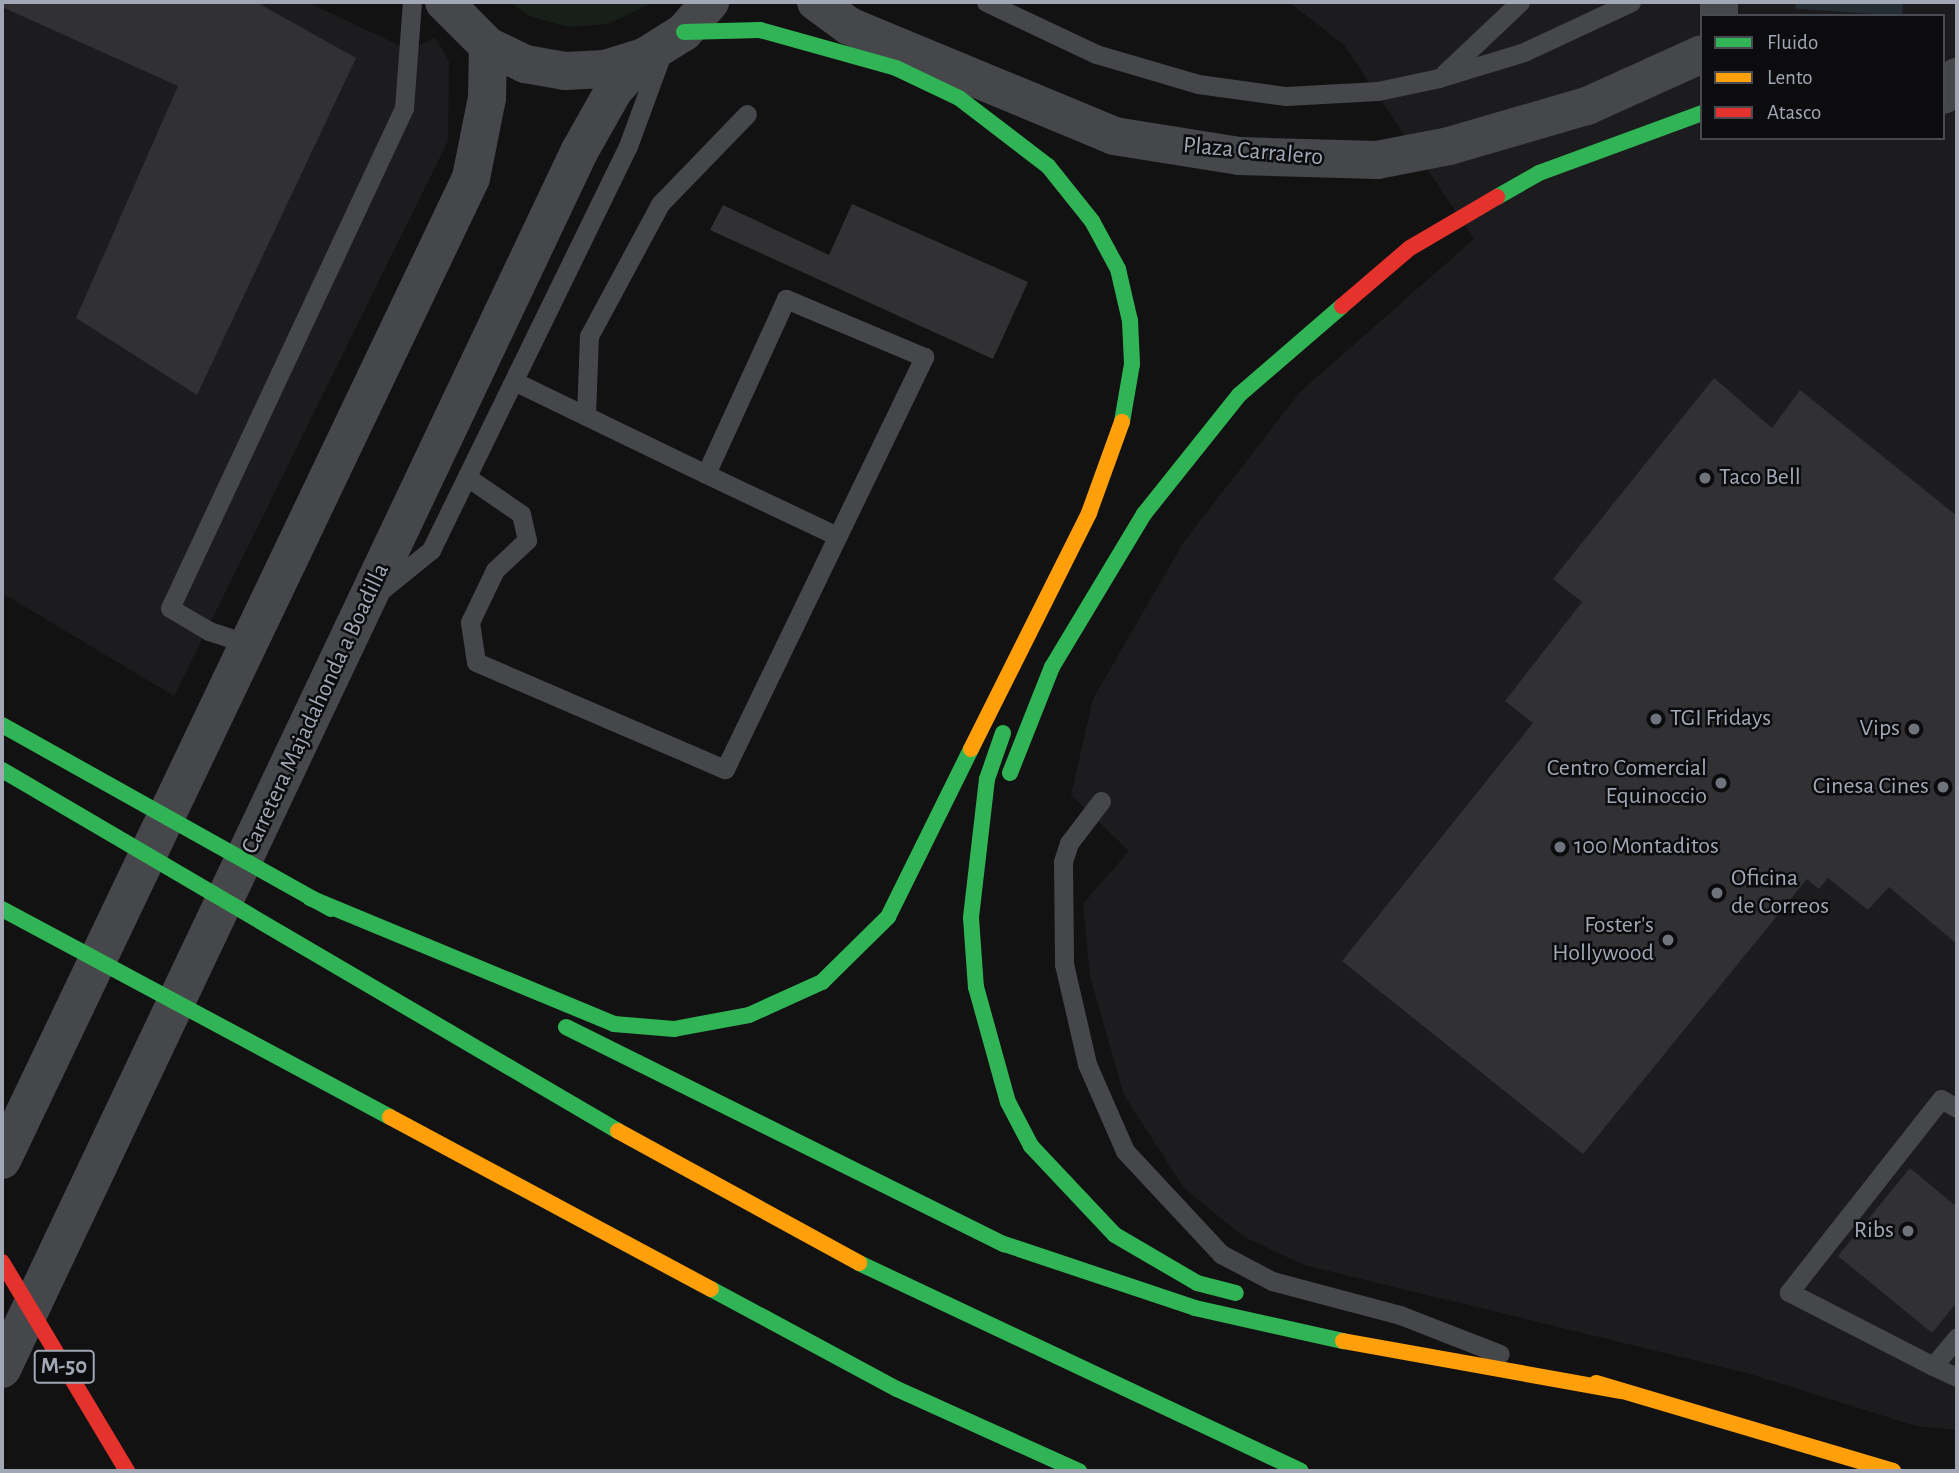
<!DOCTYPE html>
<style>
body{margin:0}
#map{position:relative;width:1959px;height:1473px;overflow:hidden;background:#121212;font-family:"Alegreya Sans",sans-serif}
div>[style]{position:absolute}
.built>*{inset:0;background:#1c1c1e}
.green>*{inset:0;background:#181f19}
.water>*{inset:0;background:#252d35;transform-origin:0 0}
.building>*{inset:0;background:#313133}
.lane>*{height:19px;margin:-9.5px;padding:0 9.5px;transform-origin:9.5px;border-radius:9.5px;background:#46474b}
.street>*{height:38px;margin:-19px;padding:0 19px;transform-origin:19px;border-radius:19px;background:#46474b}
.fast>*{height:16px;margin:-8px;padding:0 8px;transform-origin:8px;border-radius:8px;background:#30b455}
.slow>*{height:16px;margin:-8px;padding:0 8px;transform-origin:8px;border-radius:8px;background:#ff9f0a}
.jam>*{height:16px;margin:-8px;padding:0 8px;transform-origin:8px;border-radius:8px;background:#e5322d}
.dots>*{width:19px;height:19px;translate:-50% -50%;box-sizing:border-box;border:4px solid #0c0c0e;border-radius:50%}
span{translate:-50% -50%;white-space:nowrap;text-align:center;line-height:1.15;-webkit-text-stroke:5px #0c0c0e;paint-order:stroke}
.shield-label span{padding:2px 5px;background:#0c0c0e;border:2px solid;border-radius:5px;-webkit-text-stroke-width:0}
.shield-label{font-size:23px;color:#a1a7b5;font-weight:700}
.street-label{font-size:24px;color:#a1a7b5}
.poi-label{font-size:24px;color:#a1a7b5}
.left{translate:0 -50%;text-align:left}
.right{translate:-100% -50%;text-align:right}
.frame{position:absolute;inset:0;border:4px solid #a1a7b5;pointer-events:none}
.legend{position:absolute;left:1700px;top:14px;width:245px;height:126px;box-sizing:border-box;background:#0c0c0e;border:2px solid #484a51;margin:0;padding:9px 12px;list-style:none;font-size:21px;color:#a1a7b5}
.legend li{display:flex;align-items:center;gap:14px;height:35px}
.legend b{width:35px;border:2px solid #484a51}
</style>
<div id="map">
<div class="built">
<i style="clip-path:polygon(2px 2px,307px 2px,409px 50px,435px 38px,449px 61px,448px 141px,174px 696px,2px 593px)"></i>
<i style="clip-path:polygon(evenodd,1289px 2px,1957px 2px,1957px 1430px,1916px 1426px,1747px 1373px,1304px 1265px,1244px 1237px,1184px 1188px,1124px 1095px,1090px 976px,1083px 904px,1129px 851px,1071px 795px,1093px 699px,1183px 543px,1300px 392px,1474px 239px,1344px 45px,1289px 2px,1702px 16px,1943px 16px,1943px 138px,1702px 138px,1702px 16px)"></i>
</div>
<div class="green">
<i style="clip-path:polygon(509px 2px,653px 2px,608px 24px,568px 27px,529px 16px)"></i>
</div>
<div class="water">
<i style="left:1903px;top:2px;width:14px;height:107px;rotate:94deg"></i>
</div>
<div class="building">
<i style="clip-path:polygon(2px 2px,256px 2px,356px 58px,197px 395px,76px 318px,178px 86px,2px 7px)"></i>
<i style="clip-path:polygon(852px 204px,1028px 282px,993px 359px,710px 230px,723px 205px,829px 255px)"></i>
<i style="clip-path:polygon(1714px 378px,1772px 428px,1800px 390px,1957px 516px,1957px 944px,1889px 887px,1868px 910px,1828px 878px,1819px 889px,1807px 879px,1583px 1154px,1342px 961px,1533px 723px,1505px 701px,1582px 602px,1553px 579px)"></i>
<i style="clip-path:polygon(1910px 1168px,1957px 1207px,1957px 1302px,1932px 1333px,1838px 1256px)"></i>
</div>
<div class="lane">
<i style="left:986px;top:2px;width:122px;rotate:25.3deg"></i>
<i style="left:1096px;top:54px;width:106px;rotate:16.4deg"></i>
<i style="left:1198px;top:84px;width:89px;rotate:7.8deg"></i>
<i style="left:1286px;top:96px;width:92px;rotate:-3.1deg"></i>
<i style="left:1378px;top:91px;width:62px;rotate:-12deg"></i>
<i style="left:1439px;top:78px;width:89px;rotate:-17deg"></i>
<i style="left:1524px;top:52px;width:118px;rotate:-25deg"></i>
<i style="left:1445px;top:73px;width:103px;rotate:-43.4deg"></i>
<i style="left:586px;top:416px;width:80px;rotate:-87.9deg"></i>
<i style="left:589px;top:336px;width:150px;rotate:-61.7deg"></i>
<i style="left:660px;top:204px;width:125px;rotate:-46deg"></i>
<i style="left:706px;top:474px;width:145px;rotate:25.3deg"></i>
<i style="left:467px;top:477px;width:65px;rotate:34.4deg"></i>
<i style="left:521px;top:514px;width:27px;rotate:77deg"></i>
<i style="left:527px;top:540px;width:44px;rotate:136.8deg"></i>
<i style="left:495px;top:570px;width:58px;rotate:115.7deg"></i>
<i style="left:470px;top:622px;width:40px;rotate:81.5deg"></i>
<i style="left:476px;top:662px;width:271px;rotate:23.3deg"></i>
<i style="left:725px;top:769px;width:458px;rotate:-64.2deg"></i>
<i style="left:924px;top:357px;width:150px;rotate:-157.2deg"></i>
<i style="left:786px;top:299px;width:192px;rotate:114.6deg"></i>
<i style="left:706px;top:474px;width:213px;rotate:-154.2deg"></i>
<i style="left:379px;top:592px;width:67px;rotate:-38.9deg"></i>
<i style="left:431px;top:550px;width:449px;rotate:-64deg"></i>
<i style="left:628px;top:146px;width:101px;rotate:-69.8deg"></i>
<i style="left:252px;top:645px;width:45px;rotate:-162deg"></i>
<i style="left:209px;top:631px;width:45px;rotate:-149.5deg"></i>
<i style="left:170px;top:608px;width:552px;rotate:-64.92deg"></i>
<i style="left:404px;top:108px;width:106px;rotate:-85.7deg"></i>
<i style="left:1101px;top:801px;width:53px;rotate:127.3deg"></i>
<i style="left:1069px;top:843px;width:20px;rotate:108deg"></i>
<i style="left:1063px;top:862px;width:102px;rotate:89.4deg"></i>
<i style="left:1064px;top:964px;width:103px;rotate:77deg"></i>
<i style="left:1087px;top:1064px;width:95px;rotate:66.4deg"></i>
<i style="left:1125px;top:1151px;width:141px;rotate:47deg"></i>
<i style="left:1221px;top:1254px;width:58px;rotate:27.9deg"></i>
<i style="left:1272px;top:1281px;width:132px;rotate:14.9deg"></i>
<i style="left:1400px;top:1315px;width:107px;rotate:21.3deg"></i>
<i style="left:1957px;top:1108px;width:18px;rotate:-151deg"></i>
<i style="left:1941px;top:1099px;width:246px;rotate:128.2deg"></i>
<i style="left:1789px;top:1292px;width:162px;rotate:27.2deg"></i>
<i style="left:1933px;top:1366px;width:38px;rotate:-50deg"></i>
<i style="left:1933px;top:1366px;width:26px;rotate:25deg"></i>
</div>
<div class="street">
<i style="left:444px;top:2px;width:62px;rotate:45deg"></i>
<i style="left:488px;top:46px;width:41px;rotate:25.9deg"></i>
<i style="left:525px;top:64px;width:41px;rotate:9.9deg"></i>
<i style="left:565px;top:71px;width:40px;rotate:-2.9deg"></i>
<i style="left:605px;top:69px;width:41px;rotate:-17.1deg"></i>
<i style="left:644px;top:57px;width:47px;rotate:-32deg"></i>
<i style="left:684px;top:32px;width:40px;rotate:-49deg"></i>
<i style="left:816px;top:2px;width:41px;rotate:36deg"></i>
<i style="left:849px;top:26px;width:287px;rotate:22.5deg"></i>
<i style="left:1114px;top:136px;width:127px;rotate:9.1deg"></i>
<i style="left:1239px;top:156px;width:138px;rotate:1.7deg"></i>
<i style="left:1377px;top:160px;width:73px;rotate:-11deg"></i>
<i style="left:1449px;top:146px;width:144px;rotate:-16.2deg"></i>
<i style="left:1587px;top:106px;width:126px;rotate:-24.3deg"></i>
<i style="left:1719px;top:16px;width:14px;rotate:-90deg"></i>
<i style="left:1943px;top:95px;width:23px;rotate:-52deg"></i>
<i style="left:2px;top:1160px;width:1088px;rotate:-64.47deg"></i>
<i style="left:471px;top:178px;width:82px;rotate:-78.7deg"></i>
<i style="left:487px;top:98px;width:52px;rotate:-88.9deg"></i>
<i style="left:2px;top:1369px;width:1347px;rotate:-64.63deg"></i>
<i style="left:579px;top:152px;width:71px;rotate:-60.6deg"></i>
<i style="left:614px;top:90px;width:45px;rotate:-47.7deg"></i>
</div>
<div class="fast">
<i style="left:684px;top:32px;width:76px;rotate:-1.5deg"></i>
<i style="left:760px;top:30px;width:141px;rotate:15.6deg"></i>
<i style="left:896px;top:68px;width:70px;rotate:25.5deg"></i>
<i style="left:959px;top:98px;width:112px;rotate:37.4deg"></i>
<i style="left:1048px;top:166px;width:70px;rotate:51.3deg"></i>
<i style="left:1092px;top:221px;width:55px;rotate:61.6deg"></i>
<i style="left:1118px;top:269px;width:53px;rotate:77deg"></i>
<i style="left:1130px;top:321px;width:43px;rotate:87.3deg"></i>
<i style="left:1132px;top:364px;width:59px;rotate:99.8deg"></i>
<i style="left:1497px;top:197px;width:48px;rotate:-29.7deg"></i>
<i style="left:1539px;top:173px;width:174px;rotate:-20.2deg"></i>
<i style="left:2px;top:725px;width:377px;rotate:29.2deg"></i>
<i style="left:1003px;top:733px;width:49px;rotate:109.2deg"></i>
<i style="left:987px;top:779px;width:140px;rotate:96.6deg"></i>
<i style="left:971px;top:918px;width:69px;rotate:85.9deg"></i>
<i style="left:976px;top:987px;width:119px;rotate:74.5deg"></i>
<i style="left:1008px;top:1102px;width:50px;rotate:62.4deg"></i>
<i style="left:1031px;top:1146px;width:122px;rotate:46.7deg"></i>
<i style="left:1115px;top:1235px;width:95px;rotate:30.3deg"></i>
<i style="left:1197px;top:1283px;width:40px;rotate:14.4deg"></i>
<i style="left:2px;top:770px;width:714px;rotate:30.37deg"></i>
<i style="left:1010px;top:773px;width:114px;rotate:-68.4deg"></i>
<i style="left:1052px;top:667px;width:179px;rotate:-59deg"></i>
<i style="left:1144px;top:514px;width:152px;rotate:-51.4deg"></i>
<i style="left:1239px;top:395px;width:136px;rotate:-40.8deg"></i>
<i style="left:310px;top:898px;width:329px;rotate:22.5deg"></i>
<i style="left:614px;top:1024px;width:60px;rotate:4.8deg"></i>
<i style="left:674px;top:1029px;width:76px;rotate:-10.6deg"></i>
<i style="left:749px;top:1015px;width:80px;rotate:-24.3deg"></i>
<i style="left:822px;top:982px;width:93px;rotate:-44.6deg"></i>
<i style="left:888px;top:917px;width:187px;rotate:-63.7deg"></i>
<i style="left:2px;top:909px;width:440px;rotate:28.2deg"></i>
<i style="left:566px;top:1027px;width:489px;rotate:26.4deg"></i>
<i style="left:1004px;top:1244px;width:201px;rotate:18.5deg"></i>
<i style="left:1195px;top:1308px;width:152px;rotate:12.6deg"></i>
<i style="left:859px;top:1263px;width:488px;rotate:25.2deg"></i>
<i style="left:711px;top:1289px;width:211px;rotate:28.3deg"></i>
<i style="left:897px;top:1389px;width:200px;rotate:24.3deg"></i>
</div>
<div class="slow">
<i style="left:971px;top:749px;width:264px;rotate:-63.4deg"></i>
<i style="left:1089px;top:513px;width:97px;rotate:-70.1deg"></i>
<i style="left:390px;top:1117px;width:364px;rotate:28.2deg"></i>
<i style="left:618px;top:1131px;width:275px;rotate:28.7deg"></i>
<i style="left:1343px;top:1341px;width:283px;rotate:10.2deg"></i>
<i style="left:1596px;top:1383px;width:310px;rotate:16.5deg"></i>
</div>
<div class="jam">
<i style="left:1342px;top:306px;width:89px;rotate:-40.5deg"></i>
<i style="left:1410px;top:248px;width:101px;rotate:-30.4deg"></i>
<i style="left:2px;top:1262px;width:244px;rotate:59.1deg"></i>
</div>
<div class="dots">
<i style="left:1705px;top:478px;background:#6f737c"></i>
<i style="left:1656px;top:719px;background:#6f737c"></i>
<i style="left:1914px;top:729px;background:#6f737c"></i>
<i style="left:1721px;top:783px;background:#6f737c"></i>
<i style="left:1943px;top:787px;background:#6f737c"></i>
<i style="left:1560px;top:847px;background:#6f737c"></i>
<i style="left:1717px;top:893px;background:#6f737c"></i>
<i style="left:1668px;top:940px;background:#6f737c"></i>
<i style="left:1908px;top:1231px;background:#6f737c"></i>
</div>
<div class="shield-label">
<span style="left:64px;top:1367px">M-50</span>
</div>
<div class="street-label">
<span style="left:1253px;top:152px;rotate:5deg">Plaza Carralero</span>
<span style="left:316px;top:709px;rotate:-65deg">Carretera Majadahonda a Boadilla</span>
</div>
<div class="poi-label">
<span class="left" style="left:1719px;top:478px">Taco Bell</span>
<span class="left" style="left:1670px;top:719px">TGI Fridays</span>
<span class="right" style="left:1900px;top:729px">Vips</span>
<span class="right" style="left:1707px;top:783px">Centro Comercial<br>Equinoccio</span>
<span class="right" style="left:1929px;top:787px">Cinesa Cines</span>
<span class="left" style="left:1574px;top:847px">100 Montaditos</span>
<span class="left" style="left:1731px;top:893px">Oficina<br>de Correos</span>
<span class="right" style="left:1654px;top:940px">Foster's<br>Hollywood</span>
<span class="right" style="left:1894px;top:1231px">Ribs</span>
</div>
<div class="frame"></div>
<ul class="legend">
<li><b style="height:9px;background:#30b455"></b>Fluido</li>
<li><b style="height:9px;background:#ff9f0a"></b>Lento</li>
<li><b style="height:9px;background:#e5322d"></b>Atasco</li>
</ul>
</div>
